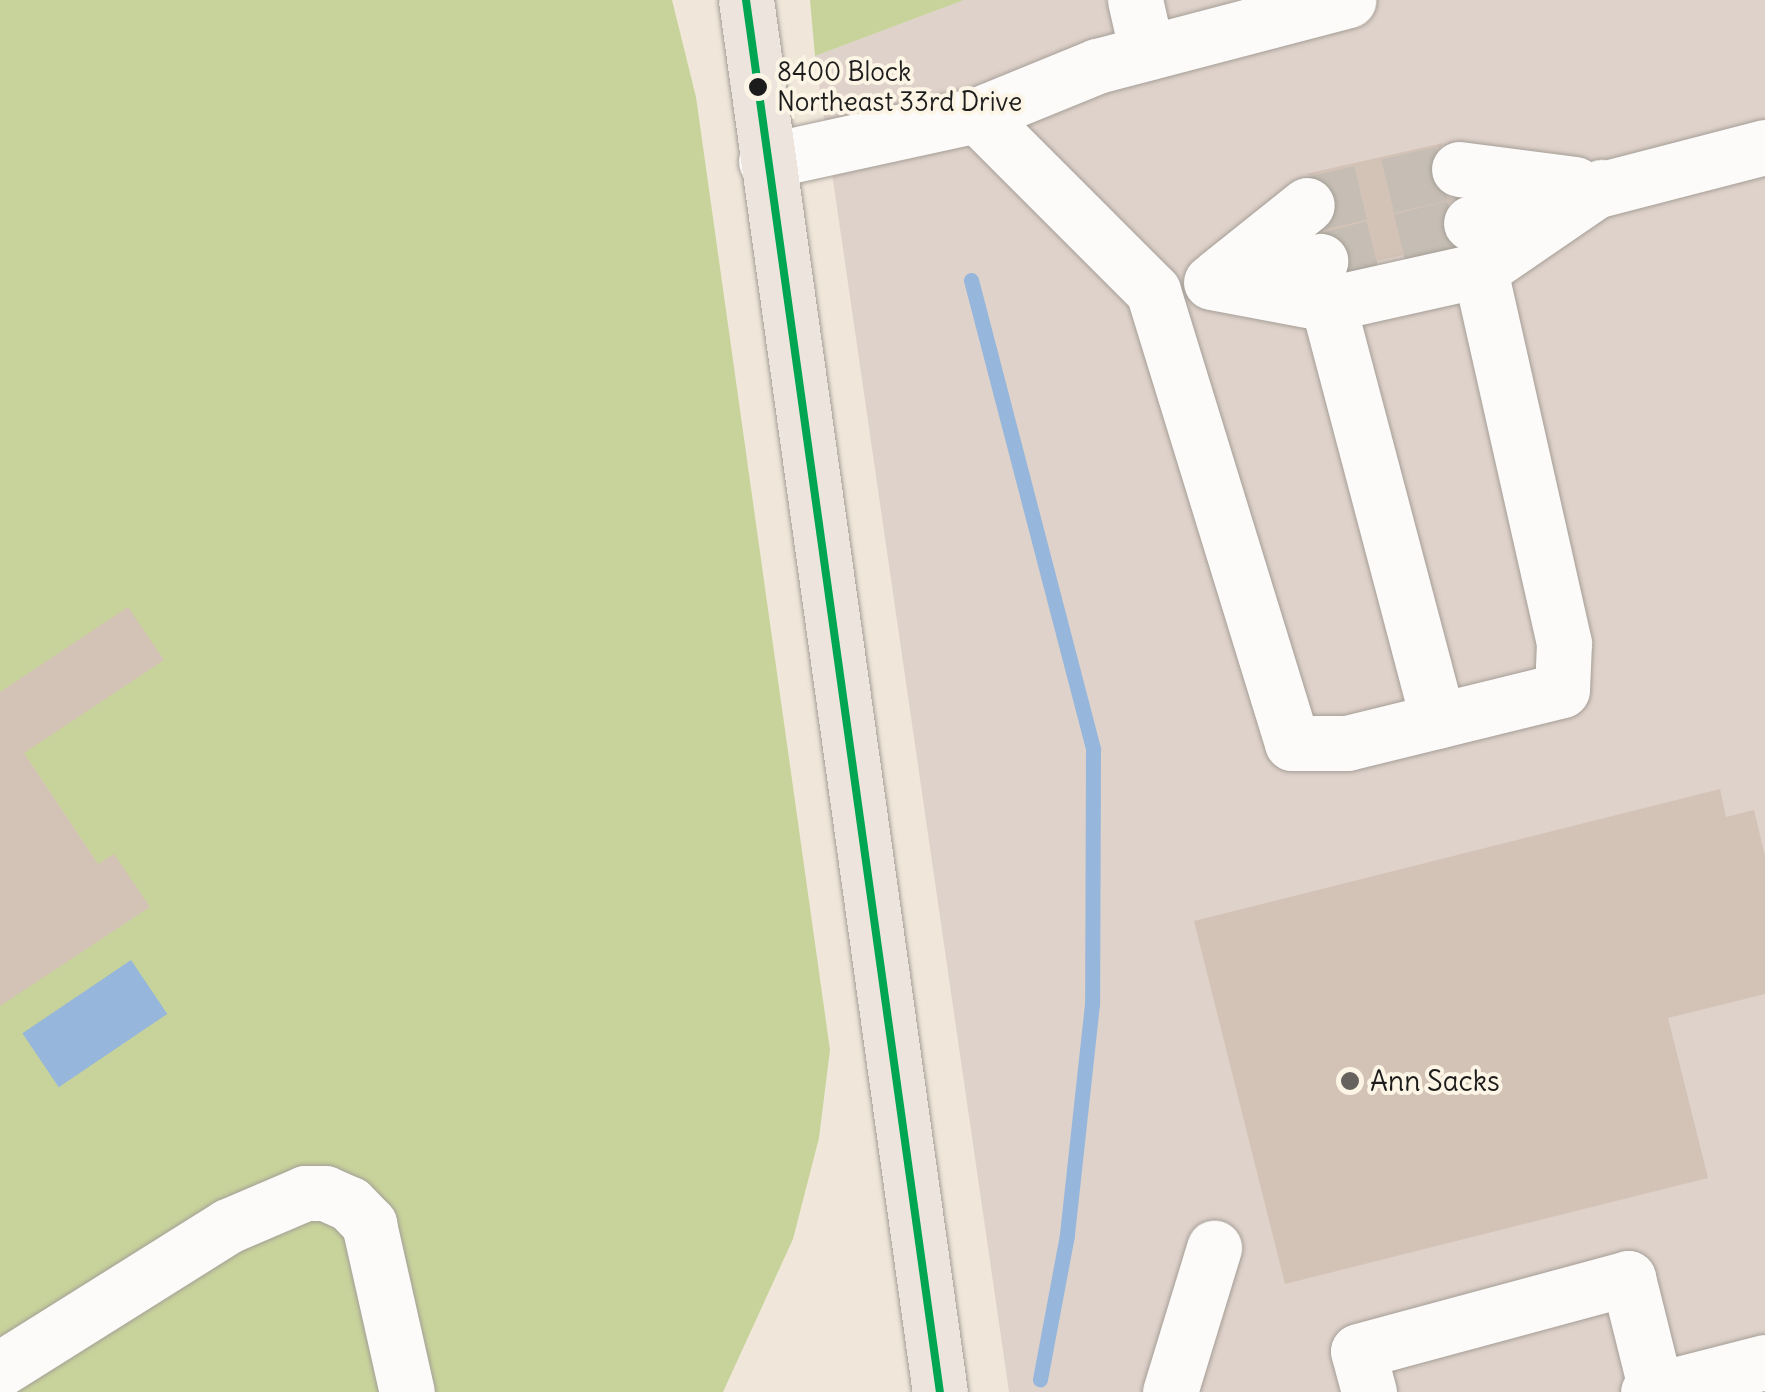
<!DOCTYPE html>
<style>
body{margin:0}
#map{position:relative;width:1765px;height:1392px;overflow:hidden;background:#f0e7da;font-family:Delius,sans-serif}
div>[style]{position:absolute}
.industrial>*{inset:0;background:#dfd2ca}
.green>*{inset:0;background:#c8d39b}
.water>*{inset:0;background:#96b7db;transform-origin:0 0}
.stream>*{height:15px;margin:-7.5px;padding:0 7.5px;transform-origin:7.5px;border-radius:7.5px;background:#96b7db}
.building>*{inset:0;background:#d3c2b6}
.minor-tunnel>*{height:55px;margin-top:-27.5px;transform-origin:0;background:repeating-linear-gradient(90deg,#c6beb4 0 55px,transparent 0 83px)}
.roads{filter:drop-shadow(0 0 2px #a49e97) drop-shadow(0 0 2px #a49e97)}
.minor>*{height:55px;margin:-27.5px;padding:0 27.5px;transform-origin:27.5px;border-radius:27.5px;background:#fdfbf9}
.major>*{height:55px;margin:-27.5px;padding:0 27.5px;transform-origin:27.5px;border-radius:27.5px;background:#ede5dd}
.bus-1>*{height:8px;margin:-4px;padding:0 4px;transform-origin:4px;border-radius:4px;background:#00a651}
.dots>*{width:28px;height:28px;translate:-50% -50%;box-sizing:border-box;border:5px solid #fcf5e5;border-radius:50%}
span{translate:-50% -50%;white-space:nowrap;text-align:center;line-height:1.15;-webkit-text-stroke:8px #fcf5e5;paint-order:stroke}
.bus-label{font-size:26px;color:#1c1c1c}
.left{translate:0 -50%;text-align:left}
.poi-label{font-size:28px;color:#1c1c1c}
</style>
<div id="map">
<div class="industrial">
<i style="clip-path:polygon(964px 0,1765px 0,1765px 1392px,1009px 1392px,815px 56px)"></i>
</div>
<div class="green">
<i style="clip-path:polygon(0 0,672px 0,696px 97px,830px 1050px,819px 1138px,793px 1239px,723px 1392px,0 1392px)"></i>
<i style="clip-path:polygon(810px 0,964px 0,815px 56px)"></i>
</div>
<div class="water">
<i style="left:131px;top:960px;width:65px;height:131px;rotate:56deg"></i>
</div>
<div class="stream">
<i style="left:971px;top:280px;width:485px;rotate:75.4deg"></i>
<i style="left:1093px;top:749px;width:255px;rotate:90.2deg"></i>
<i style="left:1092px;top:1004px;width:232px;rotate:96.2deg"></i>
<i style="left:1067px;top:1235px;width:147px;rotate:100.6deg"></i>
</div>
<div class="building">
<i style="clip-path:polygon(1443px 143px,1428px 166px,1431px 182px,1452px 199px,1441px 216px,1449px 245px,1350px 267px,1344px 241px,1325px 231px,1336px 215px,1332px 186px,1306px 174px)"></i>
<i style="clip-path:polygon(128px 607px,164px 660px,24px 753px,98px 864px,114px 854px,150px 907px,0 1006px,0 692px)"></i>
<i style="clip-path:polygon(1720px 789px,1726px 817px,1754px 810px,1765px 856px,1765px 994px,1668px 1018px,1708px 1178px,1285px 1284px,1194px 921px)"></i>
</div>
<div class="minor-tunnel">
<i style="left:1307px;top:205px;width:156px;rotate:-13.3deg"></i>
<i style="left:1320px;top:261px;width:156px;rotate:-14.1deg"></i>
</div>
<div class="roads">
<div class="minor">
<i style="left:1135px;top:0;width:54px;rotate:77.2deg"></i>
<i style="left:977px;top:115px;width:249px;rotate:45deg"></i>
<i style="left:1153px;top:291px;width:473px;rotate:72.9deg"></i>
<i style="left:1292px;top:743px;width:55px"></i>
<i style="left:1347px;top:743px;width:221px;rotate:-13.8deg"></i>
<i style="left:1562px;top:690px;width:47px;rotate:-87.6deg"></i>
<i style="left:1564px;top:643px;width:382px;rotate:-102.7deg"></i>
<i style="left:766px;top:161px;width:216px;rotate:-12.3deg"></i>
<i style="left:977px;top:115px;width:130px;rotate:-22.2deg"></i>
<i style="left:1097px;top:66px;width:260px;rotate:-14.7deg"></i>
<i style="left:1459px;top:169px;width:117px;rotate:7.4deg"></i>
<i style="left:1471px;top:223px;width:304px;rotate:-14.5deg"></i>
<i style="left:1217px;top:277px;width:115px;rotate:-38.7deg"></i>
<i style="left:1239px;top:277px;width:83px;rotate:-11.2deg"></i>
<i style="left:1211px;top:282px;width:119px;rotate:10.6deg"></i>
<i style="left:1328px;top:304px;width:156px;rotate:-12.6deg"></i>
<i style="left:1480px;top:270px;width:147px;rotate:-34.4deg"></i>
<i style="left:1328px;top:304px;width:431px;rotate:75.2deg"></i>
<i style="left:0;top:1369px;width:269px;rotate:-32.1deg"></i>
<i style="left:228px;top:1226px;width:84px;rotate:-23.2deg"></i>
<i style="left:305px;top:1193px;width:20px"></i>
<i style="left:325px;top:1193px;width:27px;rotate:24deg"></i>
<i style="left:350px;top:1204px;width:28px;rotate:46deg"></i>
<i style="left:369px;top:1224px;width:172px;rotate:77.3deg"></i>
<i style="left:1170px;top:1392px;width:151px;rotate:-73deg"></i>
<i style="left:1369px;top:1392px;width:42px;rotate:-105deg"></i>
<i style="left:1358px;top:1351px;width:280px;rotate:-15.1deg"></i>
<i style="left:1628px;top:1278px;width:115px;rotate:76deg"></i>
<i style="left:1648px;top:1392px;width:121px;rotate:-14.4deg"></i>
</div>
<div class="major">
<i style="left:746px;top:0;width:1405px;rotate:82.07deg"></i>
</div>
</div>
<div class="bus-1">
<i style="left:746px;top:0;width:1405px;rotate:82.07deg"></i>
</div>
<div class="dots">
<i style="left:758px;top:87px;background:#1c1c1c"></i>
<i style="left:1350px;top:1081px;background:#66635e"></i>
</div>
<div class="bus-label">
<span class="left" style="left:777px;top:87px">8400 Block<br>Northeast 33rd Drive</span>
</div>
<div class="poi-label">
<span class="left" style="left:1370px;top:1081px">Ann Sacks</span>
</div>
</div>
